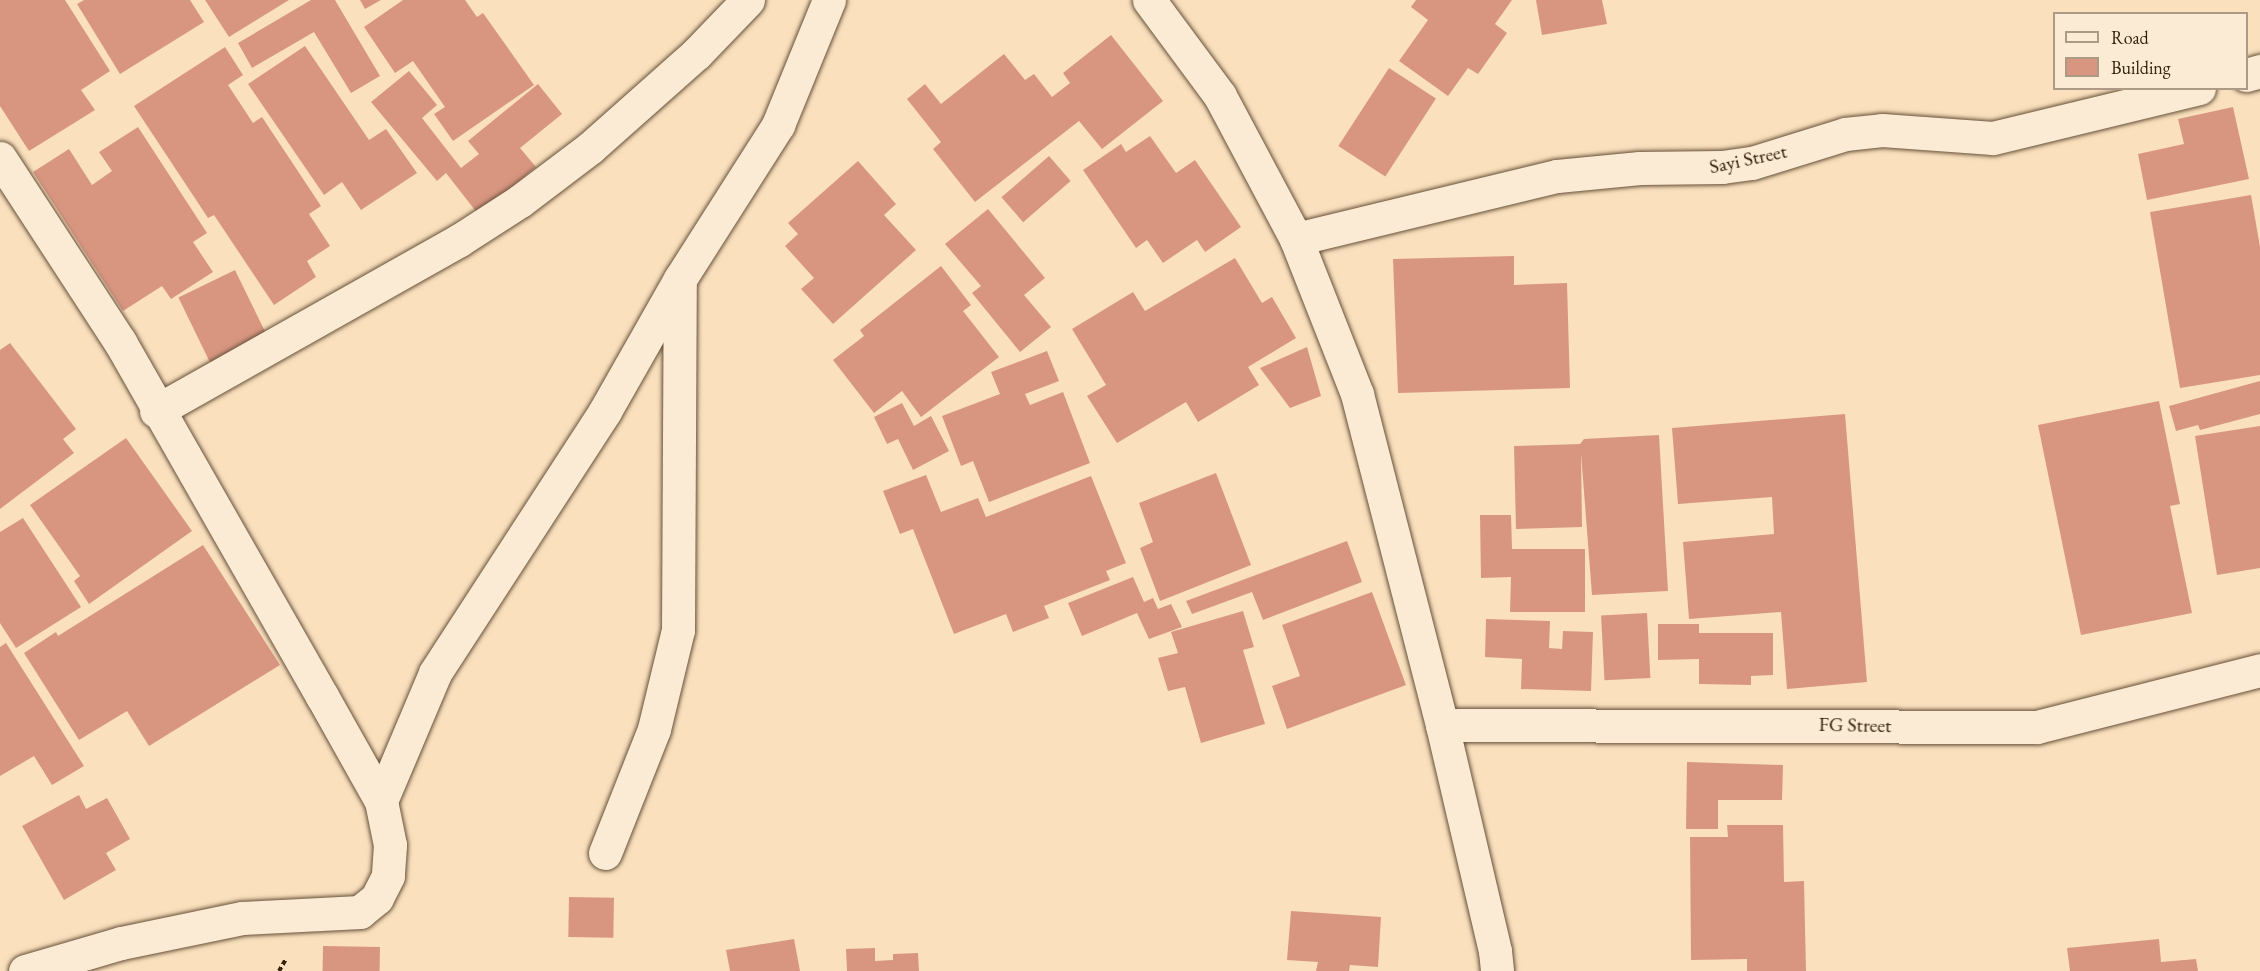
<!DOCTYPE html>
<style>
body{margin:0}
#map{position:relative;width:2260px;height:971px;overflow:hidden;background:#fae0bd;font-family:"EB Garamond",serif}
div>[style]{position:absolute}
.building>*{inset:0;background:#d89681;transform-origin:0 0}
.path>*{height:4px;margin-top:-2px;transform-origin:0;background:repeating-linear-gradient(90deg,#34210e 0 4.5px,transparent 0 7.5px)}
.roads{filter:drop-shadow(0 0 2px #66513a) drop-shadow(0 0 2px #66513a)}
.minor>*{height:33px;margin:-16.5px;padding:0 16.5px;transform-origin:16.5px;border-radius:16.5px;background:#fcebd4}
span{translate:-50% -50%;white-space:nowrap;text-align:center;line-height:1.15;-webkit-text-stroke:4.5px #fcebd4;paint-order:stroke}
.street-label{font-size:20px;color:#34210e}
.legend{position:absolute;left:2053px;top:12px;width:195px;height:78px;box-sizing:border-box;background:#fcebd4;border:2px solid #ac9a85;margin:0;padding:8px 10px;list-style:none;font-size:18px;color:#34210e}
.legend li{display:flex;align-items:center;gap:12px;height:30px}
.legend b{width:30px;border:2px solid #ac9a85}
</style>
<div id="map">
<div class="building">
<i style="clip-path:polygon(0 0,65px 0,110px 71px,81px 90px,95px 110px,29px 151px,0 106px)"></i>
<i style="clip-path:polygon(84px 0,190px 0,204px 22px,120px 74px,77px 4px)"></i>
<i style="clip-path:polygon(205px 0,289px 0,229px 37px)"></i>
<i style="clip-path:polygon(311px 0,335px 0,380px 76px,351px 93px,314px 32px,252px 68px,238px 43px)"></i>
<i style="clip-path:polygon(360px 0,381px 0,365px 9px)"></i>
<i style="clip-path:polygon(403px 0,465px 0,477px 17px,483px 13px,534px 85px,453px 141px,434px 114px,445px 107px,413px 61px,395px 73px,364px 27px)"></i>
<i style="clip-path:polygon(1416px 0,1512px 0,1495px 24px,1507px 33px,1478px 74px,1468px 68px,1448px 96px,1399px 61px,1428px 20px,1411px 7px)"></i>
<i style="clip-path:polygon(1536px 0,1602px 0,1607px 24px,1542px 35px)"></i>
<i style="clip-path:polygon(1111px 35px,1163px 101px,1102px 149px,1079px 121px,975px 202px,933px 149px,941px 142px,907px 99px,925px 84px,941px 104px,1004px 54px,1025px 80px,1034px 74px,1052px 97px,1070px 83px,1063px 73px)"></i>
<i style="clip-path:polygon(305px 46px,369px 140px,386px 129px,417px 173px,361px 210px,342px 182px,324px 195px,248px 84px)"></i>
<i style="clip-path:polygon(225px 47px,243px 75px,228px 85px,253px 123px,262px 117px,321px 206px,309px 214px,330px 246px,307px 261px,316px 277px,274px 305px,214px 215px,208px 218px,134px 106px)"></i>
<i style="left:1389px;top:68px;width:56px;height:93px;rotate:33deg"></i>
<i style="clip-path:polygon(409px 71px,437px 105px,422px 118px,461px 168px,479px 154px,468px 141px,538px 84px,562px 114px,520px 148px,536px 167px,478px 214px,446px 173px,437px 181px,371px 102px)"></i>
<i style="clip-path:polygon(2233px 107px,2249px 179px,2147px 200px,2138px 154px,2184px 144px,2178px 119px)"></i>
<i style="clip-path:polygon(138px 127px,207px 233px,193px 242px,213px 272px,171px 299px,162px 286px,123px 311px,33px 172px,69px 149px,92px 185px,112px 171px,99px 152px)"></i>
<i style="clip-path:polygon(1150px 136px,1176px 173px,1195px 160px,1241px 227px,1205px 252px,1197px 240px,1163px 263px,1147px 240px,1136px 248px,1083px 170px,1121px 144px,1126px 152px)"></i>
<i style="left:1049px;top:156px;width:33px;height:63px;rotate:49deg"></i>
<i style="clip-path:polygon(858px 161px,896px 204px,884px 215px,916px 250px,833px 324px,801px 289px,814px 278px,785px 246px,798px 234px,788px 223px)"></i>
<i style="clip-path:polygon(2251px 195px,2260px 247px,2260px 375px,2180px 388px,2150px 212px)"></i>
<i style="clip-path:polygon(988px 209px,1045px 278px,1024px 295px,1051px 327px,1020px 352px,972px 293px,981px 286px,945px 244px)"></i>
<i style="clip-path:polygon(1514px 256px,1514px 285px,1567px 283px,1570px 388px,1398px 393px,1393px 259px)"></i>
<i style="clip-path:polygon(1235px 258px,1262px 303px,1272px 297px,1296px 338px,1248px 367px,1259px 385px,1198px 422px,1186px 402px,1117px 443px,1087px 396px,1106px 385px,1072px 329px,1133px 292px,1145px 311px)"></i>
<i style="clip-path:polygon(941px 266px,971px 305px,963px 311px,999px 357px,921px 417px,902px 391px,874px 413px,833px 360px,864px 336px,860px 330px)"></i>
<i style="left:235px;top:270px;width:73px;height:63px;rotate:64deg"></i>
<i style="clip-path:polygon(10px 343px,76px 429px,63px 439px,74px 453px,0 509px,0 350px)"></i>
<i style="clip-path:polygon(1307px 347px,1321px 396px,1290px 408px,1260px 368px)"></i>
<i style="clip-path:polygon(1047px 351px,1059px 381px,1025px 394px,1030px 405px,1063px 392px,1090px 463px,989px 502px,973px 461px,961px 466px,942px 416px,1000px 394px,991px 372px)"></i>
<i style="clip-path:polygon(2260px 381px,2260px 414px,2200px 430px,2198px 425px,2176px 431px,2169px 406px)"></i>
<i style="clip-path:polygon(2159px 401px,2180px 504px,2170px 506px,2192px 613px,2081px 635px,2038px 425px)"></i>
<i style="clip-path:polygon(902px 403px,914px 426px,931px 416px,949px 451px,913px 470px,898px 439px,887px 444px,874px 417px)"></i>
<i style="clip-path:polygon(1845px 414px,1867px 682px,1787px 689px,1781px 612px,1689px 619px,1683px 542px,1774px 534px,1772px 497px,1678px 504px,1672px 428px)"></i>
<i style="clip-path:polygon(2260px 426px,2260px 568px,2217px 575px,2195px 436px)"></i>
<i style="clip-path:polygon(1659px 435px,1668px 591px,1592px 595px,1581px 453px,1582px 527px,1516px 529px,1514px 446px,1580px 444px,1584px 439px)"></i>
<i style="clip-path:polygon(126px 438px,192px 531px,89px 604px,74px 581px,80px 576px,30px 505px)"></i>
<i style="clip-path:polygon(1216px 473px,1251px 565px,1160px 601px,1140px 548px,1153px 542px,1139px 503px)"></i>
<i style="clip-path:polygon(926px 475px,941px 512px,978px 498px,986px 517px,1091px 476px,1126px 563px,1106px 571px,1110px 580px,1044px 606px,1049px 618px,1013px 632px,1006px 614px,954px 634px,913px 529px,900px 534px,883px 491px)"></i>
<i style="clip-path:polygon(1480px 515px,1511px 515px,1512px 549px,1585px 549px,1585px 612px,1510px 612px,1511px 577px,1481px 578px)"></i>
<i style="clip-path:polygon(23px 518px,81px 607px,16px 648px,0 623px,0 532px)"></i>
<i style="clip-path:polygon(1347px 541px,1362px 582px,1263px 620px,1252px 592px,1192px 614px,1186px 601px)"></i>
<i style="clip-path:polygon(203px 545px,280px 665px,149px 746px,127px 711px,79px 740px,24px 653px,56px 632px,58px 636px)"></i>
<i style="clip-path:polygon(1133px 577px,1144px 602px,1153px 598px,1158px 609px,1171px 604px,1182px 627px,1149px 639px,1137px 613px,1082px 636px,1068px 603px)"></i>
<i style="clip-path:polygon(1372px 592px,1406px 685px,1287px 729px,1272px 686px,1300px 676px,1282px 625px)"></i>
<i style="clip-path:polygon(1243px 611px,1254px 647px,1243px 650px,1265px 724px,1201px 743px,1185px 687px,1168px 691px,1158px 658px,1178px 653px,1171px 632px)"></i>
<i style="left:1647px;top:613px;width:65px;height:46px;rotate:87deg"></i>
<i style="clip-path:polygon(1486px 619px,1550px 621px,1549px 648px,1562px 649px,1563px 631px,1593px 632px,1591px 691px,1521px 689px,1522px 659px,1485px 657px)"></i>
<i style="clip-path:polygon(1658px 624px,1699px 624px,1699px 633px,1773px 633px,1773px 675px,1751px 676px,1751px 685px,1699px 684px,1699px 659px,1658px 660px)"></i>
<i style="clip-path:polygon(6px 643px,84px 766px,52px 785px,34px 756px,0 776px,0 647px)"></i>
<i style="clip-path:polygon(1687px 762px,1783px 765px,1782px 800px,1718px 800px,1718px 829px,1686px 829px)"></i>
<i style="clip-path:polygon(79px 795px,86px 809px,107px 798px,130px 839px,106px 853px,116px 870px,64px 900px,22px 826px)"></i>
<i style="clip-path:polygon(1727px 825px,1783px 825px,1784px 882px,1804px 881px,1806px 971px,1747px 971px,1747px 959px,1691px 960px,1690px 837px,1728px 837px)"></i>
<i style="left:569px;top:897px;width:45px;height:40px;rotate:1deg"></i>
<i style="clip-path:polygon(1291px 911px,1381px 917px,1378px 967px,1350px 965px,1349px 971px,1316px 971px,1318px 962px,1287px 960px)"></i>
<i style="clip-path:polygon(794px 939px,800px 971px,730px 971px,726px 950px)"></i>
<i style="clip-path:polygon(2159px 939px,2161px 962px,2196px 959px,2198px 971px,2070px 971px,2067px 948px)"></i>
<i style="left:323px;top:946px;width:57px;height:25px;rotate:1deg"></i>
<i style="clip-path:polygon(875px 948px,875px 961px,893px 960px,893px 954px,918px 953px,919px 971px,847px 971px,846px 949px)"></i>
</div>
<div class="path">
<i style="left:279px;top:971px;width:14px;rotate:-60deg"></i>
</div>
<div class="roads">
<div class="minor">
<i style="left:1149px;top:0;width:119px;rotate:53.5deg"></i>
<i style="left:1220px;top:96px;width:162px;rotate:62deg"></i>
<i style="left:1296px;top:239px;width:167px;rotate:68.5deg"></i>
<i style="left:1357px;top:394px;width:342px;rotate:75.6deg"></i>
<i style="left:1442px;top:725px;width:232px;rotate:76.8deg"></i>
<i style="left:1495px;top:951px;width:20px;rotate:84deg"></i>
<i style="left:2246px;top:75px;width:15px;rotate:-16deg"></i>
<i style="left:0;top:158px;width:220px;rotate:56.9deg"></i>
<i style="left:120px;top:342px;width:408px;rotate:60.3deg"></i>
<i style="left:322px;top:696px;width:120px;rotate:60.7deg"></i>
<i style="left:381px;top:801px;width:45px;rotate:78.4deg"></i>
<i style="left:390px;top:845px;width:31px;rotate:94deg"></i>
<i style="left:388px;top:876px;width:25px;rotate:117deg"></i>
<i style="left:377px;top:898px;width:22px;rotate:141deg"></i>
<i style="left:360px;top:912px;width:118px;rotate:177.1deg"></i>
<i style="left:242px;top:918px;width:124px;rotate:168.3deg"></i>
<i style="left:121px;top:943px;width:100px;rotate:163.7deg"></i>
<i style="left:1296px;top:239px;width:268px;rotate:-13.6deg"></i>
<i style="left:1557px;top:176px;width:83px;rotate:-5.5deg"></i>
<i style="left:1640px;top:168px;width:82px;rotate:-0.7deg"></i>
<i style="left:1722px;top:167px;width:30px;rotate:-8deg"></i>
<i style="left:1752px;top:163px;width:97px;rotate:-17.3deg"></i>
<i style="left:1845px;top:134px;width:37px;rotate:-6deg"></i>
<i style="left:1882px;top:130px;width:111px;rotate:4.1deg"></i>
<i style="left:1993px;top:138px;width:212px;rotate:-13.6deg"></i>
<i style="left:156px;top:411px;width:347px;rotate:-29.4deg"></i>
<i style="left:458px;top:241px;width:74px;rotate:-32.8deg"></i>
<i style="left:520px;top:201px;width:88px;rotate:-37.1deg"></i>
<i style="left:590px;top:148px;width:142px;rotate:-41.6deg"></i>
<i style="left:696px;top:54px;width:75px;rotate:-46.1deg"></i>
<i style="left:1442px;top:725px;width:595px;rotate:0.19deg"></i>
<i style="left:2037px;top:727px;width:230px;rotate:-14.3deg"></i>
<i style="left:381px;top:801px;width:139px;rotate:-67.1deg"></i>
<i style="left:435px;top:673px;width:312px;rotate:-57deg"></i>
<i style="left:605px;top:411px;width:152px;rotate:-60.4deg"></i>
<i style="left:680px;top:279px;width:183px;rotate:-57.5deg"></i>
<i style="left:778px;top:125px;width:135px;rotate:-67.8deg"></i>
<i style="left:605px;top:853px;width:133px;rotate:-68.4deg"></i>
<i style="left:654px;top:729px;width:102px;rotate:-76.4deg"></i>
<i style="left:678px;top:630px;width:349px;rotate:-89.7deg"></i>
</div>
</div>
<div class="street-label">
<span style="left:1748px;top:159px;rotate:-12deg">Sayi Street</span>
<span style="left:1855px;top:725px;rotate:1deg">FG Street</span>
</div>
<ul class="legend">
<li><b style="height:8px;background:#fcebd4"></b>Road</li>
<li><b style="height:16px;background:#d89681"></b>Building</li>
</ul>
</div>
